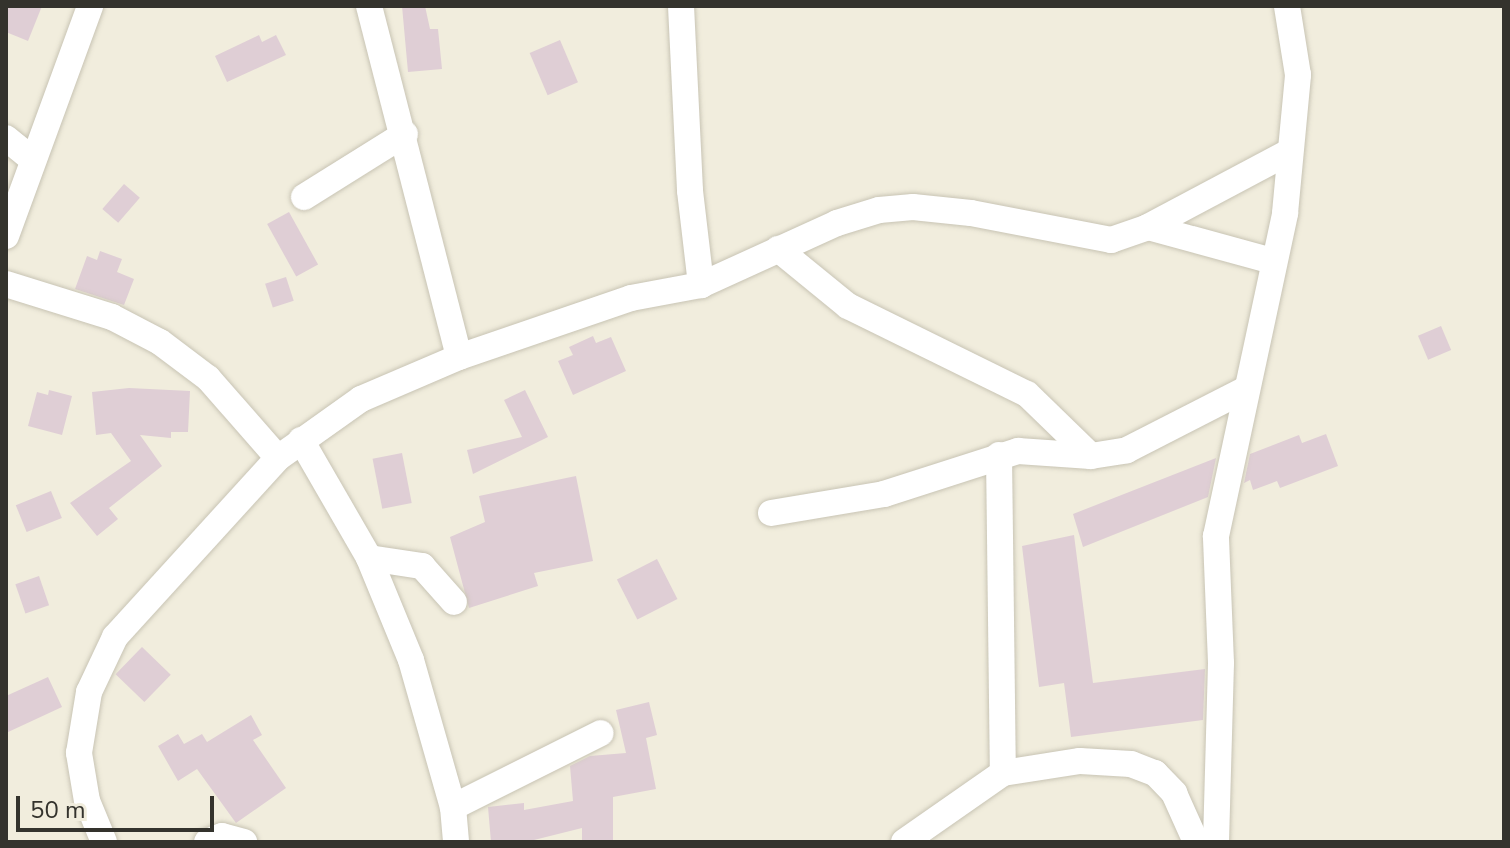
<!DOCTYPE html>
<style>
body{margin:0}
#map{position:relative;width:1510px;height:848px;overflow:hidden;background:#f1eddd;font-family:"Nunito Sans",sans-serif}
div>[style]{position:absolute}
.building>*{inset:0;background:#dfced5;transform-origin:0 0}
.roads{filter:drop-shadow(0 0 2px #c8c4b4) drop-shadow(0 0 2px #c8c4b4)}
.minor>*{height:26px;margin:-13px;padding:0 13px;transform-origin:13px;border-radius:13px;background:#fff}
span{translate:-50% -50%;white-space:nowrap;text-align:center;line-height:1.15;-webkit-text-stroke:6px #f1eddd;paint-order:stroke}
.frame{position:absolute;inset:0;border:8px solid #34332d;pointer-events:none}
.scale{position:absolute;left:16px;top:796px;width:198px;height:36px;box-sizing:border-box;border:4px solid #34332d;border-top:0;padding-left:10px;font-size:24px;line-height:28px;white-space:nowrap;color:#34332d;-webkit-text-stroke:6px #f1eddd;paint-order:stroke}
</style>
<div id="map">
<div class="building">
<i style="clip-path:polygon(6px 6px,42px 6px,28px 41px,6px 32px)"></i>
<i style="clip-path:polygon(402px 6px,425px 6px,430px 29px,438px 29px,442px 69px,408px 72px)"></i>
<i style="clip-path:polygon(259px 35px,262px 42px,276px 35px,286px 55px,227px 82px,215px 56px)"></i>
<i style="left:560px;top:40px;width:46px;height:33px;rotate:67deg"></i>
<i style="left:124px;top:184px;width:21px;height:33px;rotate:41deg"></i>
<i style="left:289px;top:212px;width:60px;height:25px;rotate:61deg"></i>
<i style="clip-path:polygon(100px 251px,122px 259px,117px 272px,134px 279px,124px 305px,75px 289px,87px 256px,97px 260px)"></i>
<i style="left:286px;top:277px;width:25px;height:22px;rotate:72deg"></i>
<i style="left:1441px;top:326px;width:26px;height:25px;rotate:67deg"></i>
<i style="clip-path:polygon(593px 336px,596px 343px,611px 337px,626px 371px,573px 395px,558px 361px,573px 355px,569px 347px)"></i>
<i style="clip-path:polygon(129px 388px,190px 391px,188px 432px,171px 432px,171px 438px,140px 435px,162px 466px,109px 508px,118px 519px,97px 536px,70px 503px,131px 461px,111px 433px,96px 435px,92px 392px)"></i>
<i style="clip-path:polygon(49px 390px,72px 396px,62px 435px,28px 426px,37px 392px,48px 395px)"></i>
<i style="clip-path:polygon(525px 390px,548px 437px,473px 474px,467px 450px,522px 437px,504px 400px)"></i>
<i style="clip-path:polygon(1326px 434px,1338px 466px,1280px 488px,1277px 481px,1253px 490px,1250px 480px,1244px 483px,1250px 454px,1299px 435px,1302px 443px)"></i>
<i style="left:402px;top:453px;width:51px;height:30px;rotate:79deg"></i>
<i style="clip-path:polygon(1216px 458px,1208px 497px,1083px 547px,1073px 514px)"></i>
<i style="clip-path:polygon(576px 476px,593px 561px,534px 573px,538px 586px,469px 608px,450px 537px,485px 522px,479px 496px)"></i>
<i style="left:51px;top:491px;width:29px;height:38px;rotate:68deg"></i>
<i style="clip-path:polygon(1074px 535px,1093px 683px,1205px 669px,1203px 720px,1071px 737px,1064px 683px,1039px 687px,1022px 546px)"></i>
<i style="left:657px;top:559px;width:45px;height:45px;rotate:63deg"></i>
<i style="left:39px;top:576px;width:31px;height:25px;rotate:71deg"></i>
<i style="left:142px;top:647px;width:40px;height:38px;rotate:44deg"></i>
<i style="clip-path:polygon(48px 677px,62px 707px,6px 733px,6px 696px)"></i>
<i style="clip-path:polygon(649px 702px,657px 735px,646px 738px,656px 789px,613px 797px,613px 842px,582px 842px,582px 828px,526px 842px,491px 842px,488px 807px,524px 803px,524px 810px,573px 801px,570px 766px,590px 756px,626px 753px,616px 710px)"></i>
<i style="clip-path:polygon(251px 715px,262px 735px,253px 740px,286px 788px,236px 823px,197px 769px,178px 781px,158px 746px,178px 734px,184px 744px,202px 734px,207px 742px)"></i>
</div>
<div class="roads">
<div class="minor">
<i style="left:369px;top:6px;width:362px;rotate:75.6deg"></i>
<i style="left:681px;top:6px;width:185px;rotate:87.2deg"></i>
<i style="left:690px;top:191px;width:95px;rotate:83.3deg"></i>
<i style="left:6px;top:138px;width:35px;rotate:39deg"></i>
<i style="left:304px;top:197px;width:119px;rotate:-32deg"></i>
<i style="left:1148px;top:227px;width:160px;rotate:-28deg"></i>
<i style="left:6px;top:236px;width:245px;rotate:-69.9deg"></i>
<i style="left:778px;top:249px;width:90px;rotate:39.2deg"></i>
<i style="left:848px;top:306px;width:199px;rotate:26.2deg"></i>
<i style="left:1027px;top:394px;width:89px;rotate:44.1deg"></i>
<i style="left:6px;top:284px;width:111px;rotate:17.3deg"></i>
<i style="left:112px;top:317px;width:54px;rotate:27.5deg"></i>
<i style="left:160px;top:342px;width:60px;rotate:36.9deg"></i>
<i style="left:208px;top:378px;width:106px;rotate:48.8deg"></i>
<i style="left:301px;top:440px;width:136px;rotate:60deg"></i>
<i style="left:369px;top:558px;width:110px;rotate:67.6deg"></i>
<i style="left:411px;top:660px;width:153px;rotate:74.1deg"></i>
<i style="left:453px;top:807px;width:35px;rotate:85deg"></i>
<i style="left:999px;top:455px;width:318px;rotate:89.3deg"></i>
<i style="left:771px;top:513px;width:115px;rotate:-9.5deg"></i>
<i style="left:884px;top:494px;width:141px;rotate:-17.8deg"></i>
<i style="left:1018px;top:451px;width:73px;rotate:3.9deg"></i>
<i style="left:1091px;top:456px;width:36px;rotate:-9deg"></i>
<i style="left:1127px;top:450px;width:134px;rotate:-27.1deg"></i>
<i style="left:369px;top:558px;width:54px;rotate:8.6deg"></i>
<i style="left:422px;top:566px;width:48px;rotate:48.4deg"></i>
<i style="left:453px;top:807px;width:165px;rotate:-26.6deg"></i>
<i style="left:104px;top:842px;width:44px;rotate:-112.5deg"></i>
<i style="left:87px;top:801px;width:49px;rotate:-99.5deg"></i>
<i style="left:79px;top:753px;width:62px;rotate:-80.7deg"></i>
<i style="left:89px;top:692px;width:61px;rotate:-64.7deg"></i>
<i style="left:115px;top:637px;width:242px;rotate:-47.7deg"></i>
<i style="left:278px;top:458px;width:102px;rotate:-35.4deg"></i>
<i style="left:361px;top:399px;width:107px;rotate:-23.2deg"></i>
<i style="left:459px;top:357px;width:182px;rotate:-18.9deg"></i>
<i style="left:631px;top:298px;width:71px;rotate:-10.5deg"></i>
<i style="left:701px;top:285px;width:149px;rotate:-24.5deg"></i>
<i style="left:837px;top:223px;width:44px;rotate:-17.2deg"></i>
<i style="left:879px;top:210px;width:34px;rotate:-5deg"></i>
<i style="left:913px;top:207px;width:58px;rotate:5.9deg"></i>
<i style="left:971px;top:213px;width:143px;rotate:10.9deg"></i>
<i style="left:1111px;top:240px;width:39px;rotate:-19deg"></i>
<i style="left:1148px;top:227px;width:129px;rotate:15.3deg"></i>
<i style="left:207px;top:842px;width:16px;rotate:-22deg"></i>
<i style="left:222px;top:836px;width:23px;rotate:15deg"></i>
<i style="left:904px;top:842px;width:121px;rotate:-34.9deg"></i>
<i style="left:1003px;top:773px;width:78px;rotate:-8.9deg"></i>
<i style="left:1080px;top:761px;width:51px;rotate:3.4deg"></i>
<i style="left:1131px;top:764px;width:26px;rotate:21deg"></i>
<i style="left:1155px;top:773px;width:28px;rotate:46deg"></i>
<i style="left:1174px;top:793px;width:54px;rotate:65.8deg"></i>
<i style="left:1216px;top:842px;width:179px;rotate:-88.4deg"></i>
<i style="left:1221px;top:663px;width:127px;rotate:-92.3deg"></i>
<i style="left:1216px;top:536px;width:330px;rotate:-77.9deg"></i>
<i style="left:1285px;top:213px;width:139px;rotate:-84.6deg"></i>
<i style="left:1298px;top:75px;width:70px;rotate:-99.1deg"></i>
</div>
</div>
<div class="frame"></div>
<div class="scale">50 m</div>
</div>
